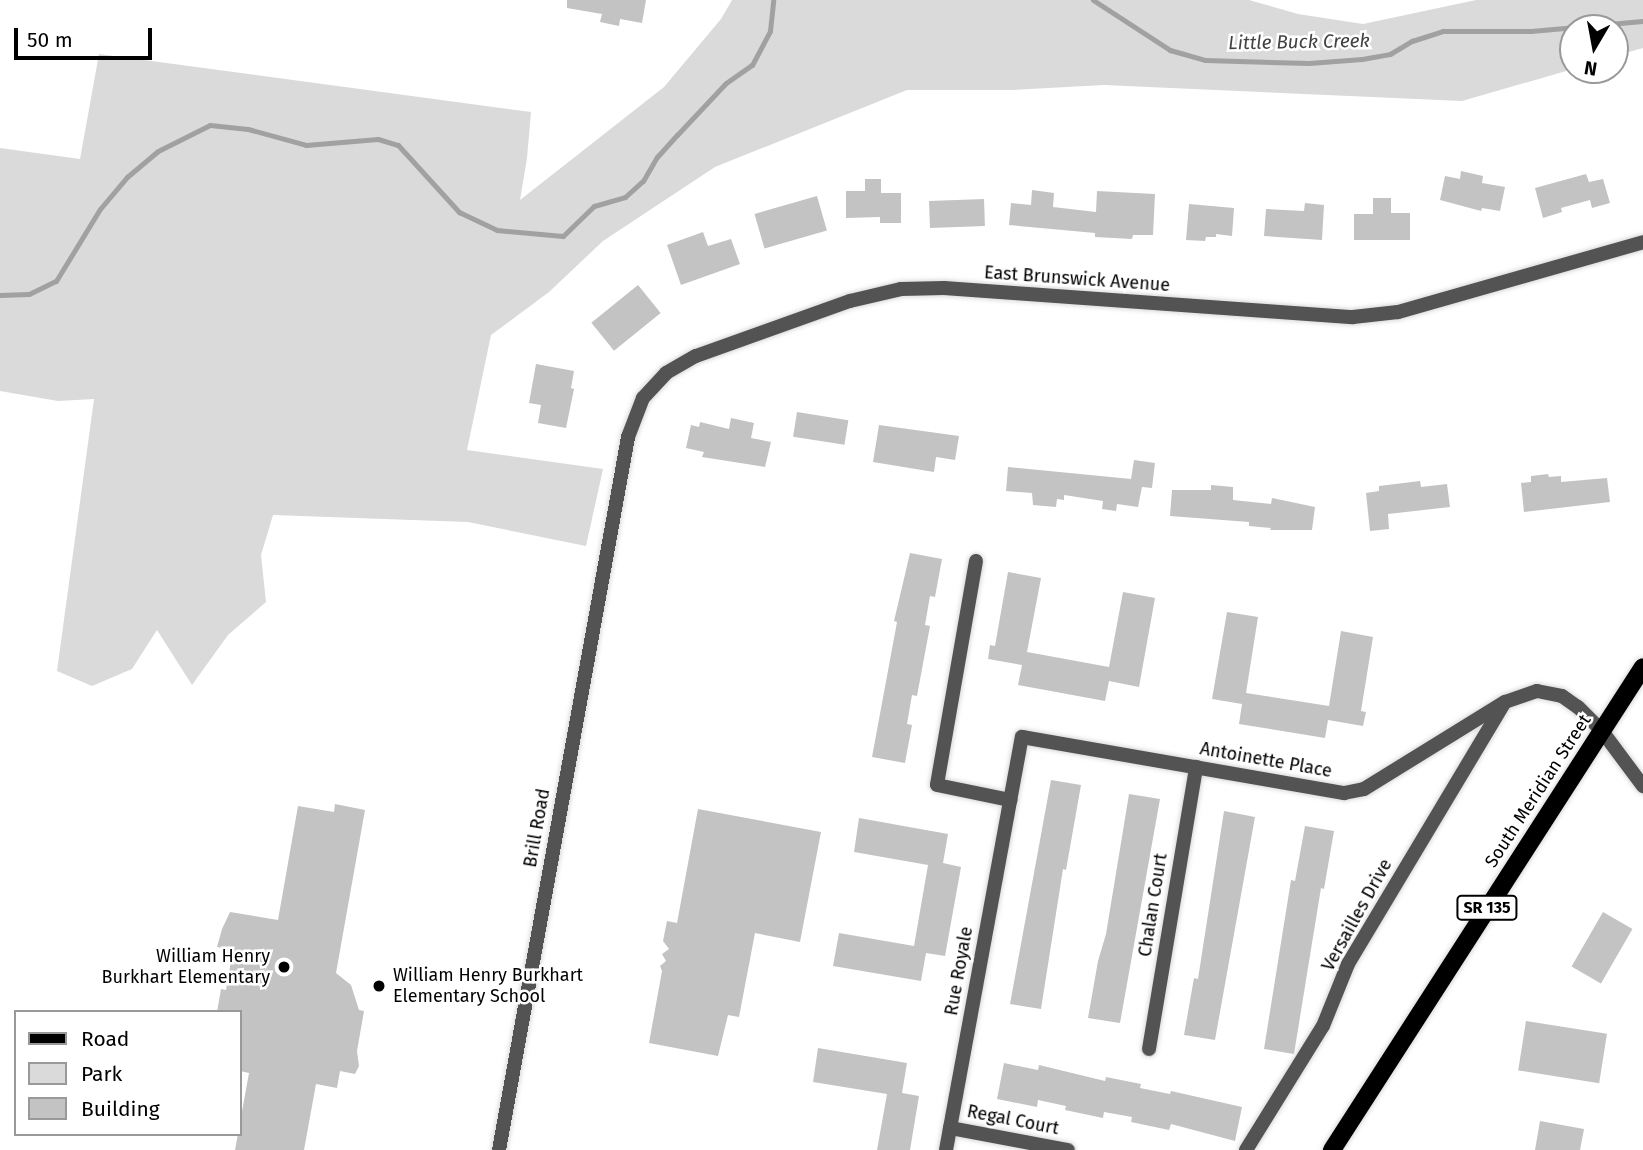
<!DOCTYPE html>
<style>
body{margin:0}
#map{position:relative;width:1643px;height:1150px;overflow:hidden;background:#fff;font-family:"Fira Sans",sans-serif}
div>[style]{position:absolute}
.green>*{inset:0;background:#dadada}
.stream>*{height:5px;margin:-2.5px;padding:0 2.5px;transform-origin:2.5px;border-radius:2.5px;background:#a1a1a1}
.building>*{inset:0;background:#c3c3c3;transform-origin:0 0}
.roads{filter:drop-shadow(0 0 2px #dbdbdb) drop-shadow(0 0 2px #dbdbdb)}
.street>*{height:14px;margin:-7px;padding:0 7px;transform-origin:7px;border-radius:7px;background:#535353}
.primary>*{height:18px;margin:-9px;padding:0 9px;transform-origin:9px;border-radius:9px;background:#000}
.dots>*{width:19px;height:19px;translate:-50% -50%;box-sizing:border-box;border:4px solid #fff;border-radius:50%}
span{translate:-50% -50%;white-space:nowrap;text-align:center;line-height:1.15;-webkit-text-stroke:5px #fff;paint-order:stroke}
.shield-label span{padding:2px 5px;background:#fff;border:2px solid;border-radius:5px;-webkit-text-stroke-width:0}
.shield-label{font-size:16px;color:#000;font-weight:700}
.street-label{font-size:18px;color:#000}
.poi-label{font-size:18px;color:#000}
.right{translate:-100% -50%;text-align:right}
.left{translate:0 -50%;text-align:left}
.water-label{font-size:19px;color:#424242;font-style:italic}
.legend{position:absolute;left:14px;top:1010px;width:228px;height:126px;box-sizing:border-box;background:#fff;border:2px solid #999;margin:0;padding:9px 12px;list-style:none;font-size:21px;color:#000}
.legend li{display:flex;align-items:center;gap:14px;height:35px}
.legend b{width:35px;border:2px solid #999}
.north{position:absolute;left:1559px;top:14px;width:70px;height:70px;box-sizing:border-box;background:#fff;border:2px solid #999;border-radius:50%;rotate:190deg;font-size:19px;font-weight:700;line-height:28px;text-align:center;color:#000}
.north::after{content:'';display:block;margin:auto;width:24px;height:32px;background:#000;clip-path:polygon(50% 0,100% 100%,50% 72%,0 100%)}
.scale{position:absolute;left:14px;top:28px;width:138px;height:32px;box-sizing:border-box;border:4px solid #000;border-top:0;padding-left:9px;font-size:21px;line-height:24px;white-space:nowrap;color:#000;-webkit-text-stroke:5px #fff;paint-order:stroke}
</style>
<div id="map">
<div class="green">
<i style="clip-path:polygon(732px 0,1249px 0,1298px 14px,1363px 24px,1476px 0,1643px 0,1643px 48px,1615px 56px,1615px 28px,1573px 28px,1573px 69px,1462px 101px,1104px 85px,1012px 90px,907px 90px,715px 167px,603px 241px,549px 292px,491px 335px,467px 450px,603px 469px,586px 546px,468px 522px,273px 515px,261px 555px,266px 602px,228px 635px,192px 685px,157px 630px,132px 669px,92px 686px,57px 671px,94px 399px,58px 401px,0 391px,0 148px,80px 159px,99px 54px,531px 112px,527px 158px,520px 200px,664px 87px,721px 19px)"></i>
</div>
<div class="stream">
<i style="left:1093px;top:0;width:92px;rotate:33deg"></i>
<i style="left:1170px;top:50px;width:36px;rotate:16deg"></i>
<i style="left:1205px;top:60px;width:104px;rotate:1.7deg"></i>
<i style="left:1309px;top:63px;width:53px;rotate:-4.3deg"></i>
<i style="left:1362px;top:59px;width:28px;rotate:-10deg"></i>
<i style="left:1390px;top:54px;width:26px;rotate:-31deg"></i>
<i style="left:1412px;top:41px;width:33px;rotate:-18deg"></i>
<i style="left:1443px;top:31px;width:88px"></i>
<i style="left:1531px;top:31px;width:112px;rotate:-5.1deg"></i>
<i style="left:0;top:295px;width:29px;rotate:-2deg"></i>
<i style="left:29px;top:294px;width:30px;rotate:-26deg"></i>
<i style="left:56px;top:281px;width:84px;rotate:-58.6deg"></i>
<i style="left:100px;top:209px;width:42px;rotate:-49.8deg"></i>
<i style="left:127px;top:177px;width:40px;rotate:-40deg"></i>
<i style="left:158px;top:151px;width:58px;rotate:-26.6deg"></i>
<i style="left:210px;top:125px;width:38px;rotate:6deg"></i>
<i style="left:248px;top:129px;width:60px;rotate:15.4deg"></i>
<i style="left:306px;top:145px;width:72px;rotate:-4.8deg"></i>
<i style="left:378px;top:139px;width:21px;rotate:17deg"></i>
<i style="left:398px;top:145px;width:91px;rotate:47.7deg"></i>
<i style="left:459px;top:212px;width:42px;rotate:25.3deg"></i>
<i style="left:497px;top:230px;width:66px;rotate:5.2deg"></i>
<i style="left:563px;top:236px;width:43px;rotate:-44.1deg"></i>
<i style="left:594px;top:206px;width:32px;rotate:-16deg"></i>
<i style="left:625px;top:197px;width:24px;rotate:-42deg"></i>
<i style="left:643px;top:181px;width:28px;rotate:-60deg"></i>
<i style="left:657px;top:157px;width:30px;rotate:-48deg"></i>
<i style="left:677px;top:135px;width:71px;rotate:-46.7deg"></i>
<i style="left:726px;top:83px;width:32px;rotate:-35deg"></i>
<i style="left:752px;top:65px;width:38px;rotate:-62deg"></i>
<i style="left:770px;top:31px;width:31px;rotate:-84deg"></i>
</div>
<div class="building">
<i style="clip-path:polygon(567px 0,646px 0,642px 23px,620px 19px,619px 26px,600px 22px,602px 14px,567px 8px)"></i>
<i style="clip-path:polygon(1461px 171px,1483px 176px,1482px 183px,1505px 187px,1500px 211px,1482px 208px,1481px 211px,1440px 200px,1445px 176px,1460px 179px)"></i>
<i style="clip-path:polygon(1586px 174px,1589px 182px,1603px 179px,1610px 203px,1592px 208px,1590px 200px,1561px 208px,1562px 212px,1543px 218px,1535px 188px)"></i>
<i style="clip-path:polygon(865px 179px,881px 179px,881px 193px,901px 193px,901px 223px,880px 223px,880px 217px,846px 218px,846px 191px,865px 191px)"></i>
<i style="clip-path:polygon(1032px 190px,1054px 193px,1053px 207px,1096px 212px,1097px 191px,1155px 194px,1153px 235px,1133px 235px,1132px 239px,1095px 237px,1095px 233px,1009px 225px,1011px 203px,1031px 205px)"></i>
<i style="left:817px;top:196px;width:36px;height:65px;rotate:74deg"></i>
<i style="clip-path:polygon(1373px 198px,1391px 198px,1391px 213px,1410px 213px,1410px 240px,1354px 240px,1354px 214px,1373px 214px)"></i>
<i style="left:984px;top:199px;width:27px;height:55px;rotate:88deg"></i>
<i style="clip-path:polygon(1305px 203px,1324px 205px,1322px 240px,1264px 236px,1266px 209px,1304px 211px)"></i>
<i style="clip-path:polygon(1189px 204px,1234px 208px,1232px 236px,1216px 234px,1216px 237px,1206px 237px,1205px 241px,1186px 240px)"></i>
<i style="clip-path:polygon(703px 232px,708px 246px,731px 239px,740px 264px,681px 285px,667px 245px)"></i>
<i style="left:638px;top:285px;width:36px;height:60px;rotate:51deg"></i>
<i style="clip-path:polygon(536px 364px,574px 371px,571px 388px,574px 389px,566px 428px,538px 423px,541px 405px,529px 403px)"></i>
<i style="left:797px;top:412px;width:52px;height:25px;rotate:9deg"></i>
<i style="clip-path:polygon(731px 418px,754px 423px,751px 438px,771px 442px,765px 467px,702px 457px,704px 452px,686px 448px,691px 425px,699px 427px,700px 422px,729px 429px)"></i>
<i style="clip-path:polygon(879px 425px,959px 436px,955px 460px,936px 457px,934px 472px,873px 462px)"></i>
<i style="clip-path:polygon(1134px 460px,1155px 463px,1152px 488px,1142px 487px,1138px 507px,1117px 504px,1116px 511px,1102px 509px,1103px 501px,1064px 495px,1064px 500px,1057px 499px,1056px 507px,1033px 505px,1032px 493px,1006px 491px,1008px 467px,1131px 479px)"></i>
<i style="clip-path:polygon(1548px 474px,1549px 477px,1561px 476px,1561px 482px,1607px 478px,1610px 502px,1524px 512px,1521px 483px,1531px 482px,1531px 476px)"></i>
<i style="clip-path:polygon(1420px 481px,1421px 487px,1447px 484px,1450px 507px,1388px 514px,1389px 529px,1370px 531px,1366px 493px,1379px 491px,1379px 486px)"></i>
<i style="clip-path:polygon(1211px 485px,1233px 487px,1233px 500px,1271px 504px,1272px 498px,1315px 507px,1312px 530px,1270px 530px,1271px 528px,1249px 526px,1249px 522px,1170px 516px,1172px 490px,1211px 490px)"></i>
<i style="clip-path:polygon(910px 553px,942px 559px,935px 597px,930px 596px,925px 625px,930px 626px,917px 696px,912px 695px,907px 724px,912px 725px,905px 763px,872px 757px,897px 622px,894px 621px)"></i>
<i style="clip-path:polygon(1008px 572px,1041px 578px,1027px 652px,1109px 667px,1123px 592px,1155px 598px,1139px 687px,1109px 681px,1105px 701px,1018px 685px,1022px 665px,988px 659px,990px 645px,995px 646px)"></i>
<i style="clip-path:polygon(1227px 612px,1258px 617px,1246px 693px,1329px 706px,1341px 631px,1373px 637px,1361px 711px,1366px 712px,1363px 726px,1328px 720px,1325px 738px,1239px 724px,1242px 704px,1212px 699px)"></i>
<i style="clip-path:polygon(1051px 780px,1081px 785px,1066px 870px,1063px 869px,1041px 1009px,1010px 1004px)"></i>
<i style="clip-path:polygon(1129px 794px,1160px 799px,1120px 1023px,1088px 1018px,1098px 961px,1106px 934px)"></i>
<i style="clip-path:polygon(335px 804px,365px 810px,336px 973px,351px 985px,359px 1010px,364px 1011px,357px 1051px,359px 1066px,355px 1074px,340px 1071px,337px 1088px,316px 1084px,304px 1150px,235px 1150px,249px 1073px,240px 1071px,240px 1012px,217px 1012px,221px 989px,226px 990px,232px 955px,221px 953px,222px 948px,217px 947px,222px 929px,230px 912px,278px 920px,298px 806px,334px 812px)"></i>
<i style="clip-path:polygon(698px 809px,821px 832px,800px 942px,755px 933px,739px 1017px,728px 1015px,718px 1056px,649px 1043px,662px 971px,660px 966px,666px 961px,662px 954px,669px 949px,663px 941px,667px 921px,677px 923px)"></i>
<i style="clip-path:polygon(1224px 811px,1255px 817px,1215px 1040px,1184px 1035px,1194px 978px,1198px 979px)"></i>
<i style="clip-path:polygon(859px 818px,948px 834px,943px 863px,961px 867px,945px 956px,926px 953px,921px 981px,833px 966px,839px 933px,914px 946px,928px 865px,854px 852px)"></i>
<i style="clip-path:polygon(1305px 826px,1334px 831px,1324px 889px,1321px 888px,1294px 1054px,1264px 1049px,1291px 880px,1295px 881px)"></i>
<i style="left:1603px;top:912px;width:34px;height:63px;rotate:30deg"></i>
<i style="left:1526px;top:1021px;width:82px;height:50px;rotate:9deg"></i>
<i style="clip-path:polygon(818px 1048px,907px 1063px,902px 1093px,919px 1096px,910px 1150px,877px 1150px,887px 1094px,813px 1082px)"></i>
<i style="clip-path:polygon(1004px 1063px,1038px 1070px,1039px 1065px,1105px 1081px,1106px 1077px,1141px 1084px,1140px 1088px,1170px 1094px,1171px 1091px,1242px 1107px,1235px 1141px,1171px 1124px,1169px 1130px,1131px 1122px,1132px 1117px,1104px 1112px,1103px 1118px,1065px 1110px,1066px 1106px,1038px 1100px,1037px 1107px,997px 1099px)"></i>
<i style="clip-path:polygon(1540px 1121px,1584px 1129px,1580px 1150px,1535px 1150px)"></i>
</div>
<div class="roads">
<div class="street">
<i style="left:976px;top:561px;width:227px;rotate:99.9deg"></i>
<i style="left:937px;top:785px;width:75px;rotate:11.6deg"></i>
<i style="left:1149px;top:1049px;width:286px;rotate:-80.5deg"></i>
<i style="left:950px;top:1128px;width:120px;rotate:10.6deg"></i>
<i style="left:499px;top:1150px;width:725px;rotate:-79.74deg"></i>
<i style="left:628px;top:437px;width:42px;rotate:-69deg"></i>
<i style="left:643px;top:398px;width:34px;rotate:-47deg"></i>
<i style="left:666px;top:373px;width:34px;rotate:-30deg"></i>
<i style="left:696px;top:356px;width:164px;rotate:-19.7deg"></i>
<i style="left:850px;top:301px;width:52px;rotate:-13.2deg"></i>
<i style="left:901px;top:289px;width:43px;rotate:-1.3deg"></i>
<i style="left:944px;top:288px;width:410px;rotate:4.1deg"></i>
<i style="left:1353px;top:317px;width:45px;rotate:-6.3deg"></i>
<i style="left:1398px;top:312px;width:255px;rotate:-15.9deg"></i>
<i style="left:946px;top:1150px;width:420px;rotate:-79.6deg"></i>
<i style="left:1022px;top:737px;width:327px;rotate:9.9deg"></i>
<i style="left:1344px;top:793px;width:20px;rotate:-11deg"></i>
<i style="left:1364px;top:789px;width:166px;rotate:-31.7deg"></i>
<i style="left:1505px;top:702px;width:34px;rotate:-19deg"></i>
<i style="left:1537px;top:691px;width:25px;rotate:11deg"></i>
<i style="left:1562px;top:696px;width:19px;rotate:35deg"></i>
<i style="left:1578px;top:707px;width:34px;rotate:45deg"></i>
<i style="left:1602px;top:731px;width:69px;rotate:53.3deg"></i>
<i style="left:1246px;top:1150px;width:146px;rotate:-58.2deg"></i>
<i style="left:1323px;top:1026px;width:67px;rotate:-68deg"></i>
<i style="left:1348px;top:964px;width:304px;rotate:-59.1deg"></i>
</div>
<div class="primary">
<i style="left:1332px;top:1150px;width:574px;rotate:-57.22deg"></i>
</div>
</div>
<div class="dots">
<i style="left:284px;top:967px;background:#000"></i>
<i style="left:379px;top:986px;background:#000"></i>
</div>
<div class="shield-label">
<span style="left:1487px;top:908px">SR 135</span>
</div>
<div class="street-label">
<span style="left:1077px;top:279px;rotate:4deg">East Brunswick Avenue</span>
<span style="left:1266px;top:760px;rotate:10deg">Antoinette Place</span>
<span style="left:1538px;top:791px;rotate:-57deg">South Meridian Street</span>
<span style="left:537px;top:828px;rotate:-80deg">Brill Road</span>
<span style="left:1153px;top:905px;rotate:-81deg">Chalan Court</span>
<span style="left:1357px;top:915px;rotate:-61deg">Versailles Drive</span>
<span style="left:959px;top:971px;rotate:-80deg">Rue Royale</span>
<span style="left:1013px;top:1120px;rotate:11deg">Regal Court</span>
</div>
<div class="poi-label">
<span class="right" style="left:270px;top:967px">William Henry<br>Burkhart Elementary</span>
<span class="left" style="left:393px;top:986px">William Henry Burkhart<br>Elementary School</span>
</div>
<div class="water-label">
<span style="left:1299px;top:42px;rotate:-1deg">Little Buck Creek</span>
</div>
<ul class="legend">
<li><b style="height:9px;background:#000"></b>Road</li>
<li><b style="height:19px;background:#dadada"></b>Park</li>
<li><b style="height:19px;background:#c3c3c3"></b>Building</li>
</ul>
<div class="north">N</div>
<div class="scale">50 m</div>
</div>
